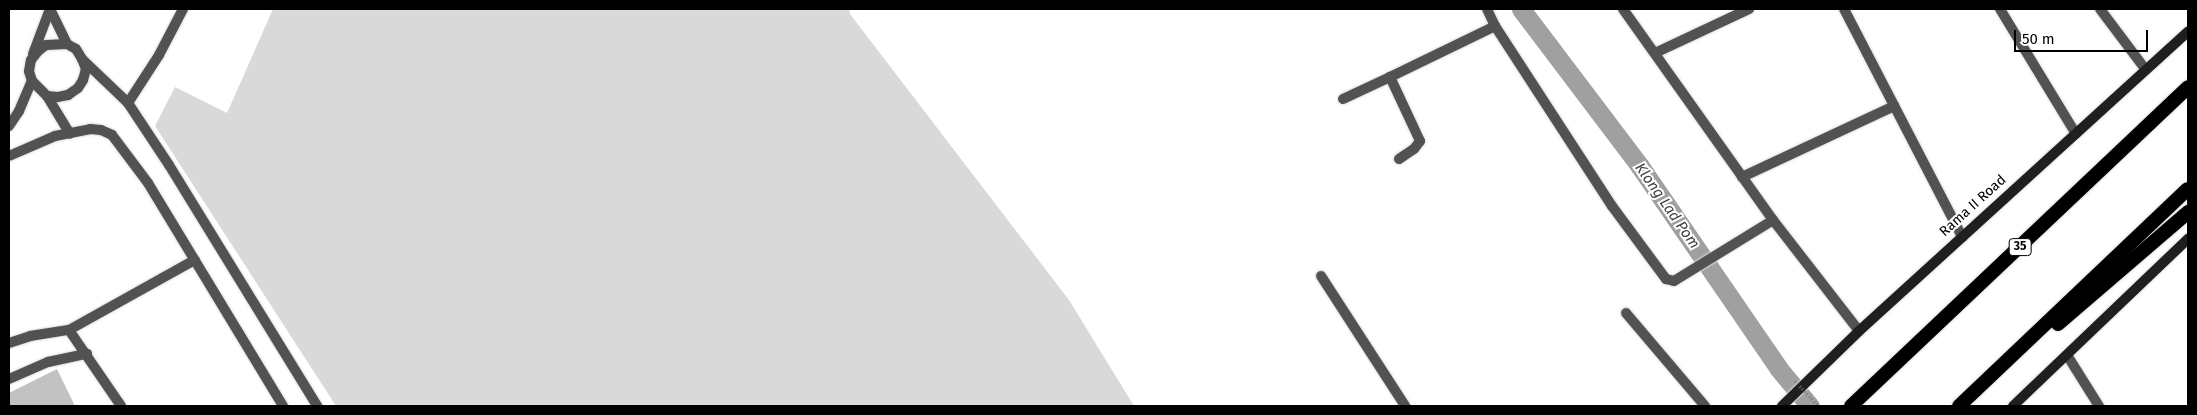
<!DOCTYPE html>
<style>
body{margin:0}
#map{position:relative;width:2197px;height:415px;overflow:hidden;background:#fff;font-family:"Fira Sans",sans-serif}
div>[style]{position:absolute}
.green>*{inset:0;background:#d9d9d9}
.canal>*{height:19px;margin:-9.5px;padding:0 9.5px;transform-origin:9.5px;border-radius:9.5px;background:#a0a0a0}
.building>*{inset:0;background:#c2c2c2}
.roads{filter:drop-shadow(0 0 1px #dbdbdb) drop-shadow(0 0 1px #dbdbdb)}
.service>*{height:10px;margin:-5px;padding:0 5px;transform-origin:5px;border-radius:5px;background:#525252}
.minor>*{height:10px;margin:-5px;padding:0 5px;transform-origin:5px;border-radius:5px;background:#525252}
.secondary>*{height:10px;margin:-5px;padding:0 5px;transform-origin:5px;border-radius:5px;background:#1f1f1f}
.trunk>*{height:14px;margin:-7px;padding:0 7px;transform-origin:7px;border-radius:7px;background:#000}
.path-bridge>*{height:3px;margin-top:-1.5px;transform-origin:0;background:repeating-linear-gradient(90deg,#747474 0 1px,transparent 0 3.5px)}
span{translate:-50% -50%;white-space:nowrap;text-align:center;line-height:1.15;-webkit-text-stroke:4px #fff;paint-order:stroke}
.shield-label span{padding:1px 4px;background:#fff;border:1px solid;border-radius:4px;-webkit-text-stroke-width:0}
.shield-label{font-size:12px;color:#000;font-weight:700}
.street-label{font-size:14px;color:#000}
.water-label{font-size:15px;color:#414141;font-style:italic}
.frame{position:absolute;inset:0;border:10px solid #000;pointer-events:none}
.scale{position:absolute;left:2014px;top:30px;width:134px;height:22px;box-sizing:border-box;border:2px solid #000;border-top:0;padding-left:6px;font-size:15px;line-height:18px;white-space:nowrap;color:#000;-webkit-text-stroke:4px #fff;paint-order:stroke}
</style>
<div id="map">
<div class="green">
<i style="clip-path:polygon(273px 9px,849px 9px,850px 14px,1069px 300px,1134px 406px,336px 406px,155px 126px,175px 87px,227px 113px)"></i>
</div>
<div class="canal">
<i style="left:1521px;top:9px;width:196px;rotate:52.9deg"></i>
<i style="left:1639px;top:165px;width:247px;rotate:55.5deg"></i>
<i style="left:1779px;top:369px;width:48px;rotate:50deg"></i>
</div>
<div class="building">
<i style="clip-path:polygon(57px 369px,75px 406px,9px 406px,9px 393px)"></i>
</div>
<div class="roads">
<div class="service">
<i style="left:50px;top:9px;width:39px;rotate:64deg"></i>
<i style="left:1487px;top:9px;width:19px;rotate:65deg"></i>
<i style="left:1495px;top:26px;width:215px;rotate:57deg"></i>
<i style="left:1612px;top:206px;width:91px;rotate:53.5deg"></i>
<i style="left:1666px;top:279px;width:8px;rotate:14deg"></i>
<i style="left:1674px;top:281px;width:116px;rotate:-31.6deg"></i>
<i style="left:2000px;top:9px;width:146px;rotate:58.7deg"></i>
<i style="left:33px;top:54px;width:48px;rotate:-69.3deg"></i>
<i style="left:82px;top:59px;width:64px;rotate:43.7deg"></i>
<i style="left:128px;top:103px;width:74px;rotate:56.5deg"></i>
<i style="left:169px;top:165px;width:283px;rotate:58.4deg"></i>
<i style="left:47px;top:96px;width:44px;rotate:58.8deg"></i>
<i style="left:1343px;top:99px;width:52px;rotate:-25.1deg"></i>
<i style="left:128px;top:103px;width:57px;rotate:-57.1deg"></i>
<i style="left:159px;top:55px;width:52px;rotate:-62.4deg"></i>
<i style="left:9px;top:126px;width:18px;rotate:-56deg"></i>
<i style="left:19px;top:111px;width:33px;rotate:-67deg"></i>
<i style="left:32px;top:81px;width:10px;rotate:-107deg"></i>
<i style="left:29px;top:71px;width:11px;rotate:-80deg"></i>
<i style="left:31px;top:60px;width:11px;rotate:-52deg"></i>
<i style="left:38px;top:51px;width:10px;rotate:-37deg"></i>
<i style="left:46px;top:45px;width:21px;rotate:-3deg"></i>
<i style="left:67px;top:44px;width:10px;rotate:29deg"></i>
<i style="left:76px;top:49px;width:12px;rotate:59deg"></i>
<i style="left:82px;top:59px;width:11px;rotate:68deg"></i>
<i style="left:86px;top:69px;width:11px;rotate:105deg"></i>
<i style="left:83px;top:80px;width:9px;rotate:122deg"></i>
<i style="left:78px;top:88px;width:12px;rotate:145deg"></i>
<i style="left:68px;top:95px;width:10px;rotate:169deg"></i>
<i style="left:58px;top:97px;width:11px;rotate:-175deg"></i>
<i style="left:47px;top:96px;width:21px;rotate:-135deg"></i>
<i style="left:9px;top:156px;width:50px;rotate:-23.5deg"></i>
<i style="left:55px;top:136px;width:36px;rotate:-11deg"></i>
<i style="left:90px;top:129px;width:11px;rotate:5deg"></i>
<i style="left:101px;top:130px;width:12px;rotate:24deg"></i>
<i style="left:112px;top:135px;width:60px;rotate:53.1deg"></i>
<i style="left:148px;top:183px;width:261px;rotate:58.8deg"></i>
<i style="left:1399px;top:159px;width:18px;rotate:-34deg"></i>
<i style="left:1414px;top:149px;width:10px;rotate:-53deg"></i>
<i style="left:1420px;top:141px;width:71px;rotate:-115.1deg"></i>
<i style="left:1390px;top:77px;width:117px;rotate:-25.9deg"></i>
<i style="left:1321px;top:276px;width:155px;rotate:57.1deg"></i>
<i style="left:1626px;top:313px;width:122px;rotate:49.7deg"></i>
<i style="left:69px;top:330px;width:144px;rotate:-29.1deg"></i>
<i style="left:9px;top:343px;width:22px;rotate:-18deg"></i>
<i style="left:30px;top:336px;width:39px;rotate:-9deg"></i>
<i style="left:69px;top:330px;width:92px;rotate:55.6deg"></i>
<i style="left:2067px;top:355px;width:60px;rotate:57.9deg"></i>
<i style="left:9px;top:379px;width:43px;rotate:-23.6deg"></i>
<i style="left:48px;top:362px;width:40px;rotate:-12deg"></i>
</div>
<div class="minor">
<i style="left:1623px;top:9px;width:259px;rotate:54.6deg"></i>
<i style="left:1773px;top:220px;width:140px;rotate:52.2deg"></i>
<i style="left:1844px;top:9px;width:257px;rotate:62.6deg"></i>
<i style="left:2100px;top:9px;width:76px;rotate:53deg"></i>
<i style="left:1655px;top:53px;width:104px;rotate:-25.1deg"></i>
<i style="left:1742px;top:177px;width:168px;rotate:-25deg"></i>
</div>
<div class="secondary">
<i style="left:1782px;top:406px;width:107px;rotate:-44.2deg"></i>
<i style="left:1859px;top:331px;width:445px;rotate:-42.3deg"></i>
<i style="left:2013px;top:406px;width:242px;rotate:-43.7deg"></i>
</div>
<div class="trunk">
<i style="left:2058px;top:324px;width:172px;rotate:-40.7deg"></i>
<i style="left:1851px;top:406px;width:464px;rotate:-43.4deg"></i>
<i style="left:1959px;top:406px;width:315px;rotate:-43.5deg"></i>
</div>
</div>
<div class="path-bridge">
<i style="left:1795px;top:381px;width:34px;rotate:47deg"></i>
</div>
<div class="shield-label">
<span style="left:2020px;top:247px">35</span>
</div>
<div class="street-label">
<span style="left:1973px;top:206px;rotate:-42deg">Rama II Road</span>
</div>
<div class="water-label">
<span style="left:1667px;top:206px;rotate:55deg">Klong Lad Pom</span>
</div>
<div class="frame"></div>
<div class="scale">50 m</div>
</div>
